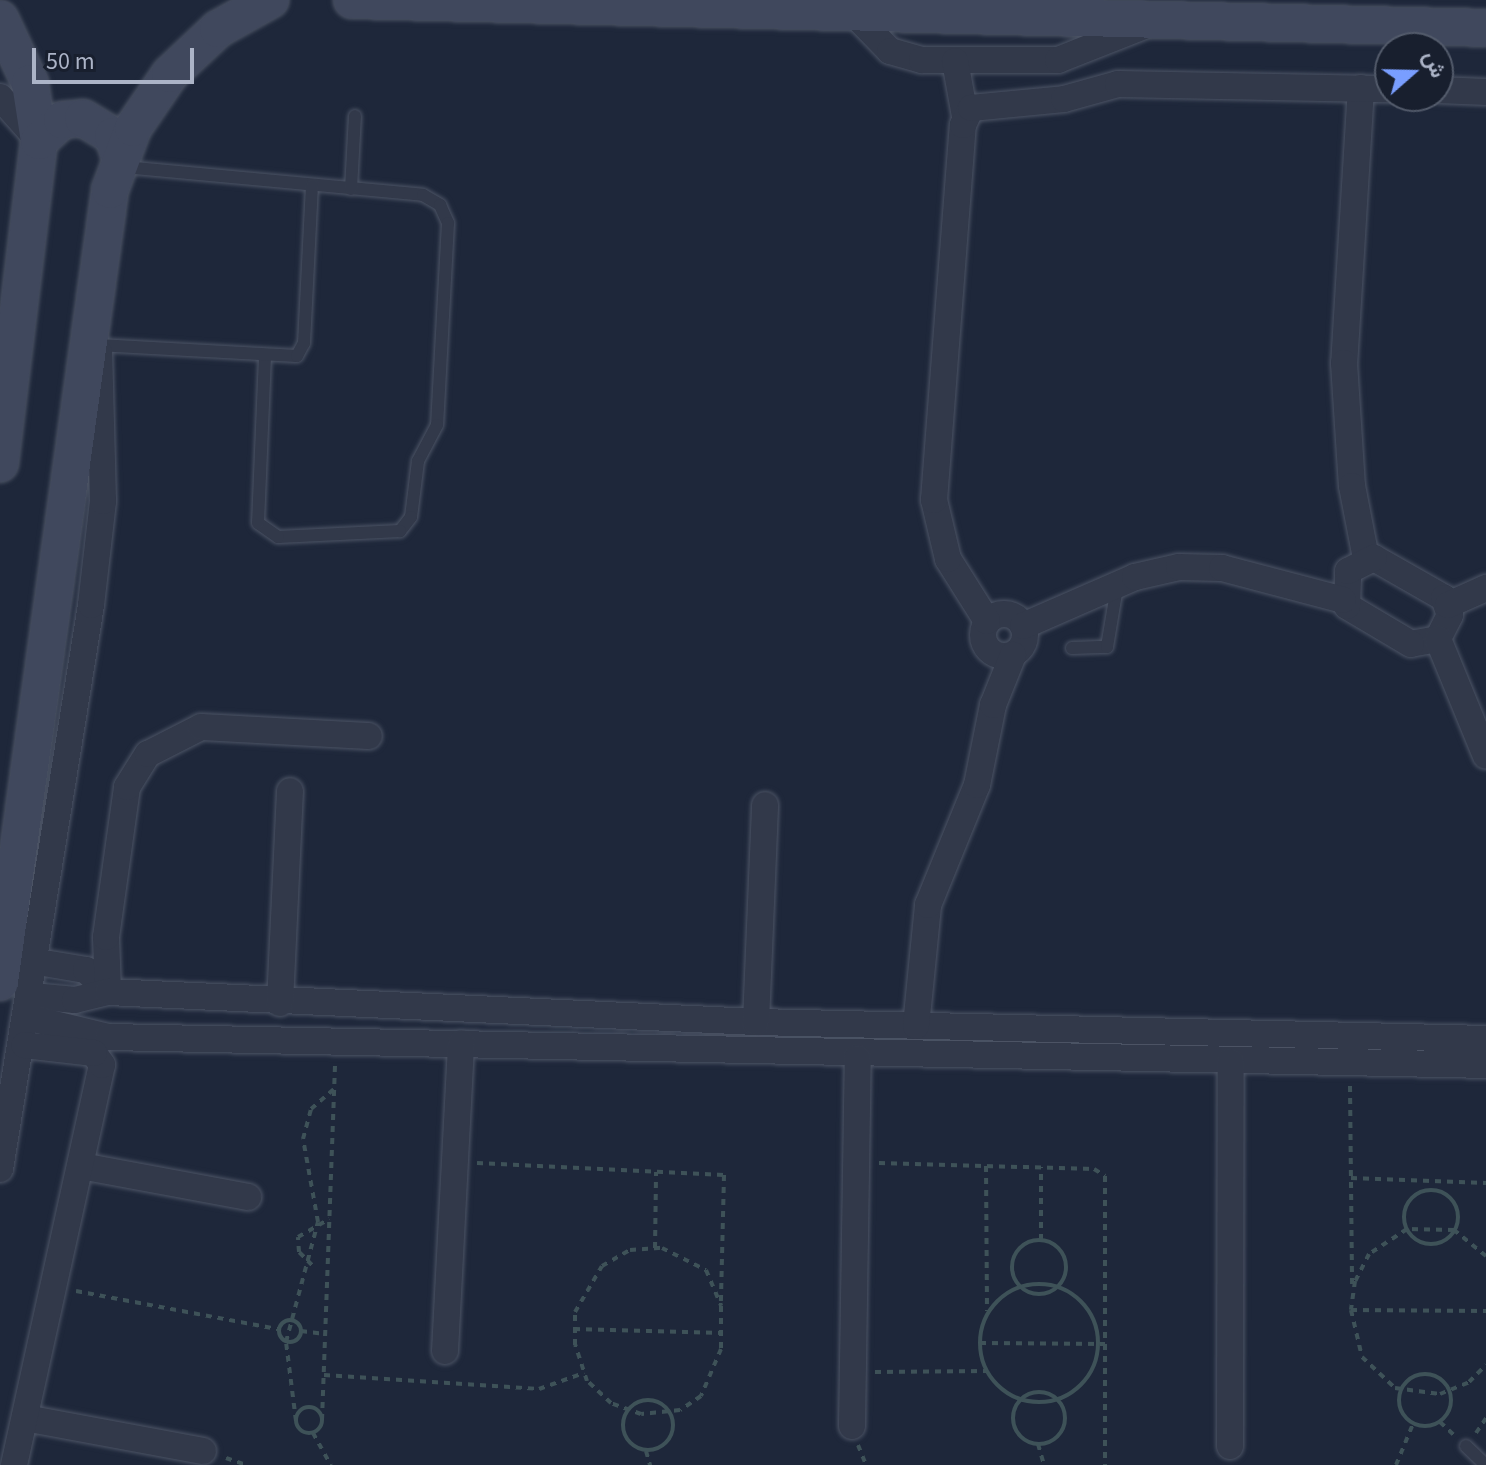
<!DOCTYPE html>
<meta charset="utf-8">
<style>
body{margin:0}
#map{position:relative;width:1486px;height:1465px;overflow:hidden;background:#1e273a;font-family:"Source Sans 3",Vazirmatn,sans-serif}
div>[style]{position:absolute}
.path>*{height:4px;margin-top:-2px;transform-origin:0;background:repeating-linear-gradient(90deg,#3e5258 0 6px,transparent 0 12px)}
.path>.ring{margin:-2px;padding:0;box-sizing:content-box;background:none;border:4px solid #3e5258;border-radius:50%}
.roads{filter:drop-shadow(0 0 2px #4c5465) drop-shadow(0 0 2px #4c5465)}
.lane>*{height:12px;margin:-6px;padding:0 6px;transform-origin:6px;border-radius:6px;background:#32394a}
.street>*{height:26px;margin:-13px;padding:0 13px;transform-origin:13px;border-radius:13px;background:#32394a}
.street>.ring{margin:-13px;padding:0;box-sizing:content-box;background:none;border:26px solid #32394a;border-radius:50%}
.secondary>*{height:36px;margin:-18px;padding:0 18px;transform-origin:18px;border-radius:18px;background:#40485d}
span{translate:-50% -50%;white-space:nowrap;text-align:center;line-height:1.15;-webkit-text-stroke:7px #181f2e;paint-order:stroke}
.north{position:absolute;left:1374px;top:32px;width:80px;height:80px;box-sizing:border-box;background:#181f2e;border:2px solid #535b6b;border-radius:50%;rotate:70deg;font-size:22px;font-weight:700;line-height:32px;text-align:center;color:#acb4c7}
.north::after{content:'';display:block;margin:auto;width:28px;height:36px;background:#799eff;clip-path:polygon(50% 0,100% 100%,50% 72%,0 100%)}
.scale{position:absolute;left:32px;top:48px;width:162px;height:36px;box-sizing:border-box;border:4px solid #acb4c7;border-top:0;padding-left:10px;font-size:24px;line-height:28px;white-space:nowrap;color:#acb4c7;-webkit-text-stroke:6px #181f2e;paint-order:stroke}
</style>
<div id="map">
<div class="path">
<i style="left:1350px;top:1086px;width:199px;rotate:89.4deg"></i>
<i style="left:477px;top:1163px;width:247px;rotate:2.8deg"></i>
<i style="left:724px;top:1175px;width:126px;rotate:91.4deg"></i>
<i style="left:879px;top:1163px;width:215px;rotate:1.6deg"></i>
<i style="left:1094px;top:1169px;width:13px;rotate:32deg"></i>
<i style="left:1105px;top:1176px;width:289px;rotate:90deg"></i>
<i style="left:986px;top:1166px;width:145px;rotate:89.6deg"></i>
<i style="left:1351px;top:1178px;width:135px;rotate:2.1deg"></i>
<i class="ring" style="left:1404px;top:1190px;width:50px;height:50px"></i>
<i style="left:1041px;top:1240px;width:73px;rotate:-90deg"></i>
<i class="ring" style="left:1012px;top:1240px;width:50px;height:50px"></i>
<i style="left:655px;top:1248px;width:76px;rotate:-89.2deg"></i>
<i style="left:662px;top:1248px;width:49px;rotate:26.6deg"></i>
<i style="left:706px;top:1270px;width:39px;rotate:67deg"></i>
<i style="left:721px;top:1306px;width:43px;rotate:90deg"></i>
<i style="left:721px;top:1349px;width:51px;rotate:113.1deg"></i>
<i style="left:701px;top:1396px;width:25px;rotate:146deg"></i>
<i style="left:680px;top:1410px;width:39px;rotate:174deg"></i>
<i style="left:641px;top:1414px;width:32px;rotate:-160deg"></i>
<i style="left:611px;top:1403px;width:33px;rotate:-137deg"></i>
<i style="left:587px;top:1381px;width:38px;rotate:-108deg"></i>
<i style="left:575px;top:1345px;width:33px;rotate:-90deg"></i>
<i style="left:575px;top:1312px;width:53px;rotate:-59.6deg"></i>
<i style="left:602px;top:1266px;width:32px;rotate:-30deg"></i>
<i style="left:630px;top:1250px;width:32px;rotate:-4deg"></i>
<i style="left:1486px;top:1256px;width:41px;rotate:-140.9deg"></i>
<i style="left:1454px;top:1230px;width:47px;rotate:-178.8deg"></i>
<i style="left:1407px;top:1229px;width:45px;rotate:146.7deg"></i>
<i style="left:1369px;top:1254px;width:30px;rotate:117deg"></i>
<i style="left:1355px;top:1281px;width:29px;rotate:98deg"></i>
<i style="left:1351px;top:1310px;width:48px;rotate:76.8deg"></i>
<i style="left:1362px;top:1357px;width:45px;rotate:43.2deg"></i>
<i style="left:1395px;top:1388px;width:45px;rotate:7.6deg"></i>
<i style="left:1440px;top:1394px;width:31px;rotate:-22deg"></i>
<i style="left:1469px;top:1382px;width:24px;rotate:-45deg"></i>
<i style="left:312px;top:1265px;width:18px;rotate:-135deg"></i>
<i style="left:299px;top:1252px;width:15px;rotate:-94deg"></i>
<i style="left:298px;top:1237px;width:36px;rotate:-30deg"></i>
<i class="ring" style="left:980px;top:1284px;width:114px;height:114px"></i>
<i style="left:76px;top:1291px;width:206px;rotate:10.7deg"></i>
<i style="left:1351px;top:1310px;width:135px;rotate:0.4deg"></i>
<i class="ring" style="left:279px;top:1320px;width:18px;height:18px"></i>
<i style="left:574px;top:1329px;width:149px;rotate:1.5deg"></i>
<i style="left:301px;top:1331px;width:24px;rotate:7deg"></i>
<i style="left:980px;top:1343px;width:125px;rotate:0.5deg"></i>
<i style="left:875px;top:1372px;width:112px;rotate:-0.5deg"></i>
<i class="ring" style="left:1399px;top:1374px;width:48px;height:48px"></i>
<i style="left:324px;top:1375px;width:215px;rotate:3.7deg"></i>
<i style="left:539px;top:1389px;width:48px;rotate:-19.6deg"></i>
<i class="ring" style="left:1013px;top:1392px;width:48px;height:48px"></i>
<i class="ring" style="left:623px;top:1400px;width:46px;height:46px"></i>
<i class="ring" style="left:296px;top:1407px;width:22px;height:22px"></i>
<i style="left:322px;top:1420px;width:358px;rotate:-87.9deg"></i>
<i style="left:296px;top:1421px;width:80px;rotate:-97.2deg"></i>
<i style="left:286px;top:1342px;width:124px;rotate:-75.1deg"></i>
<i style="left:318px;top:1222px;width:84px;rotate:-100.2deg"></i>
<i style="left:303px;top:1139px;width:31px;rotate:-75deg"></i>
<i style="left:311px;top:1109px;width:30px;rotate:-41deg"></i>
<i style="left:1440px;top:1422px;width:19px;rotate:43deg"></i>
<i style="left:313px;top:1433px;width:37px;rotate:61deg"></i>
<i style="left:1476px;top:1433px;width:18px;rotate:-56deg"></i>
<i style="left:1038px;top:1444px;width:22px;rotate:74deg"></i>
<i style="left:858px;top:1445px;width:22px;rotate:68deg"></i>
<i style="left:646px;top:1451px;width:15px;rotate:74deg"></i>
<i style="left:226px;top:1458px;width:21px;rotate:19deg"></i>
<i style="left:1396px;top:1465px;width:44px;rotate:-67.5deg"></i>
</div>
<div class="roads">
<div class="lane">
<i style="left:124px;top:167px;width:300px;rotate:5.3deg"></i>
<i style="left:423px;top:195px;width:20px;rotate:30deg"></i>
<i style="left:440px;top:205px;width:20px;rotate:66deg"></i>
<i style="left:448px;top:223px;width:202px;rotate:93.1deg"></i>
<i style="left:437px;top:425px;width:41px;rotate:117.8deg"></i>
<i style="left:418px;top:461px;width:56px;rotate:97.1deg"></i>
<i style="left:411px;top:517px;width:18px;rotate:128deg"></i>
<i style="left:400px;top:531px;width:122px;rotate:177.2deg"></i>
<i style="left:278px;top:537px;width:24px;rotate:-145deg"></i>
<i style="left:258px;top:523px;width:164px;rotate:-87.6deg"></i>
<i style="left:351px;top:189px;width:73px;rotate:-86.9deg"></i>
<i style="left:98px;top:345px;width:199px;rotate:3.2deg"></i>
<i style="left:297px;top:356px;width:15px;rotate:-62deg"></i>
<i style="left:304px;top:343px;width:158px;rotate:-87.1deg"></i>
<i style="left:1072px;top:648px;width:35px;rotate:-2deg"></i>
<i style="left:1107px;top:647px;width:61px;rotate:-80.5deg"></i>
<i style="left:1466px;top:1446px;width:28px;rotate:44deg"></i>
</div>
<div class="street">
<i style="left:857px;top:17px;width:47px;rotate:45.9deg"></i>
<i style="left:890px;top:51px;width:33px;rotate:16deg"></i>
<i style="left:922px;top:60px;width:136px"></i>
<i style="left:1058px;top:60px;width:103px;rotate:-21.6deg"></i>
<i style="left:955px;top:61px;width:56px;rotate:79.7deg"></i>
<i style="left:1361px;top:88px;width:276px;rotate:93.5deg"></i>
<i style="left:1344px;top:363px;width:123px;rotate:86.3deg"></i>
<i style="left:1352px;top:486px;width:73px;rotate:79deg"></i>
<i style="left:1438px;top:90px;width:48px;rotate:2.4deg"></i>
<i style="left:0;top:97px;width:59px;rotate:48.4deg"></i>
<i style="left:1374px;top:558px;width:81px;rotate:29.7deg"></i>
<i style="left:1444px;top:598px;width:18px;rotate:71deg"></i>
<i style="left:1450px;top:615px;width:27px;rotate:117deg"></i>
<i style="left:1438px;top:639px;width:27px;rotate:170deg"></i>
<i style="left:1411px;top:644px;width:74px;rotate:-149.3deg"></i>
<i style="left:1347px;top:606px;width:35px;rotate:-88deg"></i>
<i style="left:1348px;top:571px;width:29px;rotate:-27deg"></i>
<i style="left:1448px;top:605px;width:42px;rotate:-24.1deg"></i>
<i class="ring" style="left:983px;top:614px;width:16px;height:16px"></i>
<i style="left:987px;top:621px;width:73px;rotate:-122.2deg"></i>
<i style="left:948px;top:559px;width:61px;rotate:-103.3deg"></i>
<i style="left:934px;top:500px;width:376px;rotate:-85.6deg"></i>
<i style="left:963px;top:125px;width:19px;rotate:-65deg"></i>
<i style="left:971px;top:108px;width:93px;rotate:-5.5deg"></i>
<i style="left:1064px;top:99px;width:56px;rotate:-15.5deg"></i>
<i style="left:1118px;top:84px;width:272px;rotate:1.1deg"></i>
<i style="left:1023px;top:626px;width:122px;rotate:-23.6deg"></i>
<i style="left:1135px;top:577px;width:45px;rotate:-12.8deg"></i>
<i style="left:1179px;top:567px;width:43px;rotate:1.3deg"></i>
<i style="left:1222px;top:568px;width:125px;rotate:14.8deg"></i>
<i style="left:1438px;top:639px;width:126px;rotate:67.7deg"></i>
<i style="left:38px;top:962px;width:49px;rotate:9.5deg"></i>
<i style="left:86px;top:970px;width:31px;rotate:45deg"></i>
<i style="left:108px;top:992px;width:55px;rotate:-92.1deg"></i>
<i style="left:106px;top:937px;width:151px;rotate:-82deg"></i>
<i style="left:127px;top:787px;width:39px;rotate:-58deg"></i>
<i style="left:148px;top:754px;width:59px;rotate:-27deg"></i>
<i style="left:201px;top:727px;width:168px;rotate:3.1deg"></i>
<i style="left:32px;top:996px;width:43px;rotate:5.3deg"></i>
<i style="left:75px;top:1000px;width:34px;rotate:-14deg"></i>
<i style="left:108px;top:992px;width:649px;rotate:2.65deg"></i>
<i style="left:756px;top:1022px;width:730px;rotate:1.33deg"></i>
<i style="left:280px;top:1003px;width:212px;rotate:-87.3deg"></i>
<i style="left:29px;top:1018px;width:81px;rotate:13.5deg"></i>
<i style="left:108px;top:1037px;width:1378px;rotate:1.16deg"></i>
<i style="left:756px;top:1022px;width:217px;rotate:-87.6deg"></i>
<i style="left:916px;top:1026px;width:122px;rotate:-84.3deg"></i>
<i style="left:928px;top:905px;width:130px;rotate:-67.8deg"></i>
<i style="left:977px;top:785px;width:82px;rotate:-78.7deg"></i>
<i style="left:993px;top:705px;width:54px;rotate:-68.2deg"></i>
<i style="left:81px;top:1166px;width:170px;rotate:10.5deg"></i>
<i style="left:0;top:1169px;width:571px;rotate:-80.83deg"></i>
<i style="left:91px;top:605px;width:105px;rotate:-83.4deg"></i>
<i style="left:103px;top:501px;width:148px;rotate:-91.5deg"></i>
<i style="left:445px;top:1351px;width:308px;rotate:-87deg"></i>
<i style="left:25px;top:1418px;width:181px;rotate:10.5deg"></i>
<i style="left:852px;top:1426px;width:368px;rotate:-89.1deg"></i>
<i style="left:1230px;top:1446px;width:384px;rotate:-89.9deg"></i>
<i style="left:14px;top:1465px;width:410px;rotate:-77.6deg"></i>
<i style="left:102px;top:1065px;width:14px;rotate:-124deg"></i>
<i style="left:94px;top:1053px;width:70px;rotate:-173.5deg"></i>
</div>
<div class="secondary">
<i style="left:352px;top:0;width:1134px;rotate:1.41deg"></i>
<i style="left:0;top:19px;width:71px;rotate:64.9deg"></i>
<i style="left:30px;top:83px;width:59px;rotate:81.2deg"></i>
<i style="left:39px;top:141px;width:325px;rotate:96.9deg"></i>
<i style="left:39px;top:141px;width:31px;rotate:-42deg"></i>
<i style="left:62px;top:120px;width:21px;rotate:-5deg"></i>
<i style="left:83px;top:118px;width:35px;rotate:31deg"></i>
<i style="left:113px;top:136px;width:23px;rotate:72deg"></i>
<i style="left:0;top:982px;width:800px;rotate:-82.09deg"></i>
<i style="left:110px;top:190px;width:66px;rotate:-69.6deg"></i>
<i style="left:133px;top:128px;width:65px;rotate:-55.6deg"></i>
<i style="left:170px;top:74px;width:66px;rotate:-43.2deg"></i>
<i style="left:218px;top:29px;width:60px;rotate:-29.1deg"></i>
</div>
</div>
<div class="north">ش</div>
<div class="scale">50 m</div>
</div>
